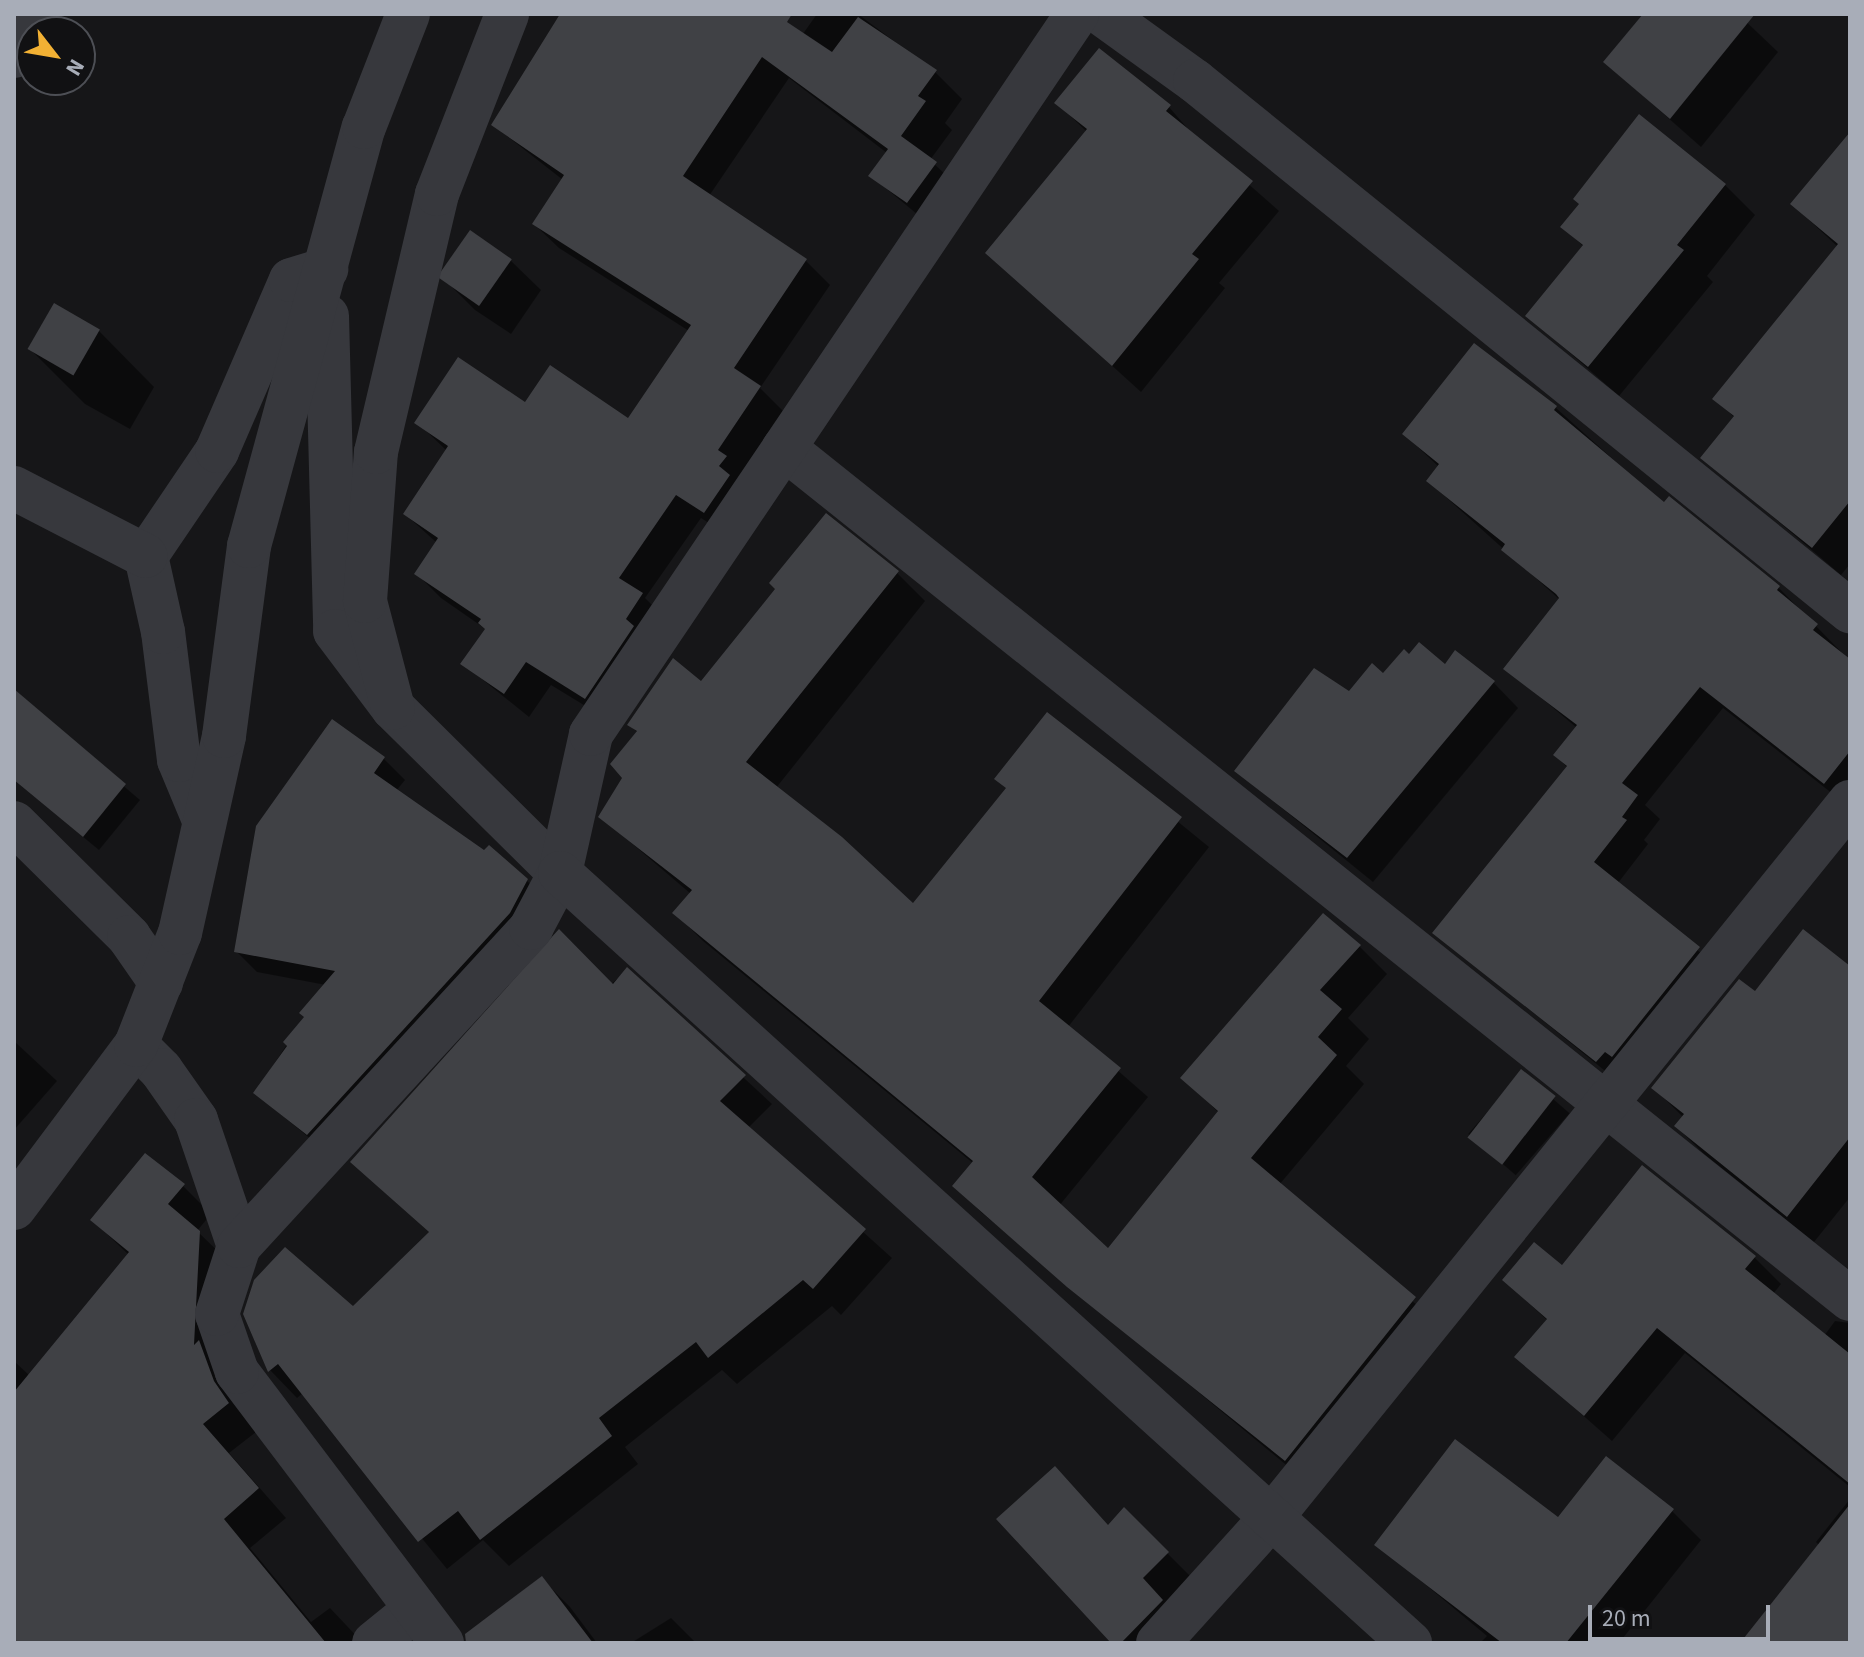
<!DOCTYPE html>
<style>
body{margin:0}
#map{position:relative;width:1864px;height:1657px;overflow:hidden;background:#161618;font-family:"Source Sans 3",sans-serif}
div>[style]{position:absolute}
.shadow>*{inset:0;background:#0007;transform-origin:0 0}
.building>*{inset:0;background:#404145;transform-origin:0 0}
.minor>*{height:44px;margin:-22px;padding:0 22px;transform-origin:22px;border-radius:22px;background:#37383d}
.tertiary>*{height:44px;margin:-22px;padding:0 22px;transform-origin:22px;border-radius:22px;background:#37383d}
span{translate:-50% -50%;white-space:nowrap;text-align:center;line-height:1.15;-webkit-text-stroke:7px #111113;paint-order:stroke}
.frame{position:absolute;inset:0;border:16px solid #a8adb8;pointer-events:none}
.north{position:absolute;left:16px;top:16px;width:80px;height:80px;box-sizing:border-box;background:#111113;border:2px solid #4d4f55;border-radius:50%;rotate:121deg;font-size:22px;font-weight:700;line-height:32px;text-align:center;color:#a8adb8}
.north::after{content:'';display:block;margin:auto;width:28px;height:36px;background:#f2b134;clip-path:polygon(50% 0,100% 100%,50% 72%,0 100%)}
.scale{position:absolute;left:1588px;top:1605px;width:182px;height:36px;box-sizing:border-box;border:4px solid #a8adb8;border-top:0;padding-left:10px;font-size:24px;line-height:28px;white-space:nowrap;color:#a8adb8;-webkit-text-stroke:6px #111113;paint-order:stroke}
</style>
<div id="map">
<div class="shadow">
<i style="clip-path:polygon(562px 14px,772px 14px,800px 38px,817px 14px,858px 14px,935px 72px,962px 99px,945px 123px,952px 130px,930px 160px,963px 191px,935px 229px,871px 176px,887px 153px,789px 78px,709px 196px,805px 260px,830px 285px,760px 388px,784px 412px,729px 536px,701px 518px,645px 598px,666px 619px,610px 721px,551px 685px,529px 717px,462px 663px,487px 630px,441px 598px,417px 574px,437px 543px,405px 514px,447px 451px,417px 422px,526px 405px,629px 421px,689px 331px,559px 248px,534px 224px,563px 180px,493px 125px)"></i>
<i style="clip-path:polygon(1659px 14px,1738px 14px,1778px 52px,1701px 147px,1605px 62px)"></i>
<i style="clip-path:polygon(1057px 103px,1169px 107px,1195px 137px,1279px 211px,1219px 283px,1225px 288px,1141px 392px,988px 253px,1087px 132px)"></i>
<i style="clip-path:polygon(1850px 135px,1850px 564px,1841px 575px,1703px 457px,1735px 418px,1715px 399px,1838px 247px,1792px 204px)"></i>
<i style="clip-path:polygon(1725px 185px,1755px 215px,1707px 276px,1713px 282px,1619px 396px,1528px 316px,1584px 247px,1563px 227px)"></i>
<i style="clip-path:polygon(510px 260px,541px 290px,511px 334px,475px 310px,445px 280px)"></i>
<i style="clip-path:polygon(99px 331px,154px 387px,130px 429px,85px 404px,30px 349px)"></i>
<i style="clip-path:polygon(1556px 408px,1664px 505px,1669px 499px,1779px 588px,1850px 661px,1847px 805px,1723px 708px,1645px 805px,1660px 819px,1644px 840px,1648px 844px,1618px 883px,1722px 971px,1620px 1083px,1435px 933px,1568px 768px,1555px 755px,1577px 728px,1506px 668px,1560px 600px,1428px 481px,1439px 467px,1404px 434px)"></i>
<i style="clip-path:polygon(897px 573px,925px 601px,776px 788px,913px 906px,1007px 789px,1047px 715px,1209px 847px,1068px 1027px,1148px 1097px,1059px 1206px,1108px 1251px,1219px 1113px,1183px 1078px,1359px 946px,1387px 974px,1348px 1018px,1369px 1039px,1346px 1066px,1364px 1084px,1279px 1185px,1442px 1327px,1314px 1488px,982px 1213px,954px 1186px,974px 1164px,703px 941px,675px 913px,691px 894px,601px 817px,625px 778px,638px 733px,630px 725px)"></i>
<i style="clip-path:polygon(1409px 657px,1493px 682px,1518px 708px,1373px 882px,1236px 771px)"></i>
<i style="clip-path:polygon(14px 693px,140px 800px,99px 850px,14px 780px)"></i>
<i style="clip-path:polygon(383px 758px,405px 780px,396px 791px,527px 881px,549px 902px,330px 1155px,255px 1093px,326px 985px,257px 972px,236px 951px)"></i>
<i style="clip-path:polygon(627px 970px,772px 1104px,748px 1128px,892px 1258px,841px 1315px,832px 1306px,737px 1384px,722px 1370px,625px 1447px,638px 1464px,509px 1566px,483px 1540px,447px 1569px,303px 1393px,297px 1398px,270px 1370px,245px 1314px,353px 1309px,430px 1233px,381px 1189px)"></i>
<i style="clip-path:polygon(1850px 970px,1850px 1197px,1814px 1242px,1703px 1153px,1676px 1126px,1683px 1117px,1654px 1088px,1756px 994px)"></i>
<i style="clip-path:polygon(14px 1041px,57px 1081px,14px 1130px)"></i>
<i style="left:1522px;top:1072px;width:63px;height:82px;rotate:41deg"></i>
<i style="clip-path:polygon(183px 1186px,211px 1214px,197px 1231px,228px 1261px,256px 1432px,229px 1453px,286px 1518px,250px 1548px,311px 1622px,330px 1608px,363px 1643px,14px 1643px,14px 1361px,30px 1376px,129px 1255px,92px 1220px)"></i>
<i style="clip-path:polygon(1754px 1257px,1781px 1284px,1773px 1294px,1824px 1336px,1835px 1321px,1850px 1323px,1850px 1487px,1685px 1353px,1612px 1441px,1517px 1357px,1548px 1321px,1504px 1280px,1562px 1268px)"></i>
<i style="clip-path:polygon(1850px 1499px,1850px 1643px,1742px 1643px,1820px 1546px,1816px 1542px)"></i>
<i style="clip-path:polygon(1124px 1510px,1192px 1578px,1169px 1643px,1114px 1643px,1109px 1527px)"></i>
<i style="clip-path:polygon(1672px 1511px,1701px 1540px,1619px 1643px,1480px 1643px,1487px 1636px,1377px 1544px)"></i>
<i style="clip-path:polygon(542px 1579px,570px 1607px,597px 1643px,505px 1643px)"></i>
<i style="clip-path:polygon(671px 1618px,696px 1643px,631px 1643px)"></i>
</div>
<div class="building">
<i style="clip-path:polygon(560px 14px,792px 14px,787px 22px,832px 52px,858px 17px,937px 70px,918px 96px,926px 101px,901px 136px,937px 162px,907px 203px,868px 176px,888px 149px,762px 57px,683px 176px,807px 259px,734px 368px,761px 386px,718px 450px,727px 456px,719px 466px,730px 475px,704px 513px,676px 495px,619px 578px,643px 593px,626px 619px,634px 626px,585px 699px,526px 662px,504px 694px,460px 664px,485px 629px,478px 623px,481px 619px,414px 574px,438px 538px,403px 514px,448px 446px,414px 423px,458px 357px,525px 402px,550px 365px,628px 418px,691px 325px,532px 224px,564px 175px,491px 125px)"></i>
<i style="clip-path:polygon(1643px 14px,1755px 14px,1670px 119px,1603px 62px)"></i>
<i style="clip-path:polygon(1099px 48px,1171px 105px,1166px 111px,1253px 181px,1192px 254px,1199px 259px,1112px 366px,985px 253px,1087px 129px,1054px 103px)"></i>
<i style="clip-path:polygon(1639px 114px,1726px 184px,1677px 245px,1684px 250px,1588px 367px,1525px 316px,1583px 245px,1560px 227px,1579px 204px,1573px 199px)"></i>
<i style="clip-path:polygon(1850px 132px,1850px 501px,1812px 548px,1700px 458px,1734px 416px,1712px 399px,1838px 244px,1790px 204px)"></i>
<i style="left:470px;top:230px;width:51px;height:57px;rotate:35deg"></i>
<i style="left:54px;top:303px;width:53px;height:53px;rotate:30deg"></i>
<i style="clip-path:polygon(1474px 343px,1557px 406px,1554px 410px,1664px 502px,1669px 496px,1780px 586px,1777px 590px,1818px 624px,1813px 630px,1850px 659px,1850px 751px,1824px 784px,1700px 687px,1622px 783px,1638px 795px,1622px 817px,1627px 820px,1594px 862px,1700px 947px,1612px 1057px,1605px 1052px,1596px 1062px,1432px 933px,1567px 766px,1553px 755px,1577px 725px,1503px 669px,1559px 598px,1556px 594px,1501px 550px,1505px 544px,1426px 481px,1439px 464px,1402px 434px)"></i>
<i style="clip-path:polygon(826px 513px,899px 571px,746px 762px,842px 837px,913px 903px,1006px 788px,994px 779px,1047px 712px,1182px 817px,1039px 1001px,1121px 1068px,1032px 1177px,1108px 1248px,1218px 1111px,1180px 1078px,1323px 913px,1361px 945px,1320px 990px,1342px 1009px,1318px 1037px,1337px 1055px,1251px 1158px,1416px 1297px,1285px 1461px,1067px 1287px,952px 1186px,973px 1161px,672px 913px,692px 890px,598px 817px,622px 778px,610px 764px,637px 731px,627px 725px,673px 658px,701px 681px,775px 589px,769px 583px)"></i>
<i style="clip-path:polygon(1419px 642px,1445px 664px,1455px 650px,1495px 681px,1347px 858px,1234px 771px,1314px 668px,1349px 691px,1372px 663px,1383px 673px,1404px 649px,1409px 654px)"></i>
<i style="clip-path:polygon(14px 689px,126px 784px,83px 837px,14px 780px)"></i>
<i style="clip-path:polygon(332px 719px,385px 757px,374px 773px,484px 850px,489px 845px,528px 879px,510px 913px,307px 1135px,253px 1093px,287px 1046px,283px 1042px,304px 1017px,299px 1013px,335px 971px,234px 952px,256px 826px)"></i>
<i style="clip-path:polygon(559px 929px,613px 984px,627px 967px,746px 1075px,720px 1101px,866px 1229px,813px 1289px,803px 1280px,708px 1358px,696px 1342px,599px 1418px,612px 1436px,480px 1540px,458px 1511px,418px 1542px,278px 1364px,268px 1372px,243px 1314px,254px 1280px,285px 1247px,353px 1306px,429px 1232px,350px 1162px)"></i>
<i style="clip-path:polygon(1803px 929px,1850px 966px,1850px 1137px,1787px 1217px,1674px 1126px,1684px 1114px,1651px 1088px,1739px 979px,1755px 991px)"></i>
<i style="left:1521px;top:1069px;width:44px;height:87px;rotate:38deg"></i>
<i style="clip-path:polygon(145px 1153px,185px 1184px,168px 1204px,200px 1231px,194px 1345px,199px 1340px,214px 1381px,229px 1403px,203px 1424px,259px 1488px,224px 1519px,326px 1643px,14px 1643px,14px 1392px,129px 1252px,90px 1220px)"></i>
<i style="clip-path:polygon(1642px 1165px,1756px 1256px,1745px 1269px,1850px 1354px,1850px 1484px,1657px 1328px,1584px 1416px,1514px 1357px,1547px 1319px,1502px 1280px,1534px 1242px,1562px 1265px)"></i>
<i style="clip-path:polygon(1455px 1439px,1558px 1517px,1606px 1456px,1674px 1509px,1566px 1643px,1502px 1643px,1374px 1545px)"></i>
<i style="clip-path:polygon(1055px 1466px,1108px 1525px,1124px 1507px,1169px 1552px,1143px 1578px,1163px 1600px,1121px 1643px,1111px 1643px,996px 1519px)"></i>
<i style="clip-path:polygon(1850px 1504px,1850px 1643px,1740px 1643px)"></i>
<i style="clip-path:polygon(542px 1576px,593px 1643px,466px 1643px,465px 1634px)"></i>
</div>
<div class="minor">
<i style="left:1102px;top:14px;width:115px;rotate:35.8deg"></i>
<i style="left:1195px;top:81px;width:843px;rotate:38.98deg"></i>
<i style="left:14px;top:56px;width:48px;rotate:-60.3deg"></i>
<i style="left:327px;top:316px;width:315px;rotate:88.5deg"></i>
<i style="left:335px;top:631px;width:96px;rotate:53deg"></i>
<i style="left:393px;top:708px;width:235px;rotate:44.7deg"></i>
<i style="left:784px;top:448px;width:1364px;rotate:38.6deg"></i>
<i style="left:393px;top:708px;width:111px;rotate:-104.7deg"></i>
<i style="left:365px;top:601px;width:149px;rotate:-85.8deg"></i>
<i style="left:376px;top:452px;width:265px;rotate:-76.7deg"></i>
<i style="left:437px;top:194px;width:193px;rotate:-68.7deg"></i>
<i style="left:204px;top:820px;width:65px;rotate:-112.6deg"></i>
<i style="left:179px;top:760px;width:129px;rotate:-97.1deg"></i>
<i style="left:163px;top:632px;width:78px;rotate:-102.6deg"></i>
<i style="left:146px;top:556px;width:127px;rotate:-55.9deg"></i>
<i style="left:217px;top:451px;width:186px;rotate:-66.6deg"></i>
<i style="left:291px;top:280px;width:37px;rotate:-17deg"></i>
<i style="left:14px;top:823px;width:162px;rotate:44.7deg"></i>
<i style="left:129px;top:937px;width:56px;rotate:55.2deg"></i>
<i style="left:136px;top:1045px;width:35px;rotate:45deg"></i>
<i style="left:161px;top:1070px;width:61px;rotate:55deg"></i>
<i style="left:196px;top:1120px;width:133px;rotate:71.2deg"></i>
<i style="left:14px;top:1208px;width:204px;rotate:-53.2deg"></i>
<i style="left:136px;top:1045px;width:120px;rotate:-68.6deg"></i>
<i style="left:180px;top:933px;width:202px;rotate:-77.4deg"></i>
<i style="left:224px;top:736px;width:192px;rotate:-82.5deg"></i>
<i style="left:249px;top:546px;width:434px;rotate:-74.7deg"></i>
<i style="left:364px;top:127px;width:121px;rotate:-68.7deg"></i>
<i style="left:374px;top:1643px;width:54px;rotate:-39deg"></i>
<i style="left:442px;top:1643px;width:340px;rotate:-127.1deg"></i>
<i style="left:237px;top:1372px;width:61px;rotate:-109deg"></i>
<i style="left:217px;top:1314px;width:71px;rotate:-72.1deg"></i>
<i style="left:239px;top:1246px;width:432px;rotate:-47.4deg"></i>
<i style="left:531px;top:928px;width:62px;rotate:-62.2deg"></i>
<i style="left:560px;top:873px;width:142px;rotate:-77.4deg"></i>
<i style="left:591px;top:734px;width:869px;rotate:-55.98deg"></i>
<i style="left:1158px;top:1643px;width:169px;rotate:-47.9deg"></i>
<i style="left:1271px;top:1518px;width:921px;rotate:-51.04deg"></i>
</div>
<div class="tertiary">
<i style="left:14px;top:488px;width:148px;rotate:27.3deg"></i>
<i style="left:560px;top:873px;width:1147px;rotate:42.17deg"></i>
</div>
<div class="frame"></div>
<div class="north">N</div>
<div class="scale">20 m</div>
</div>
